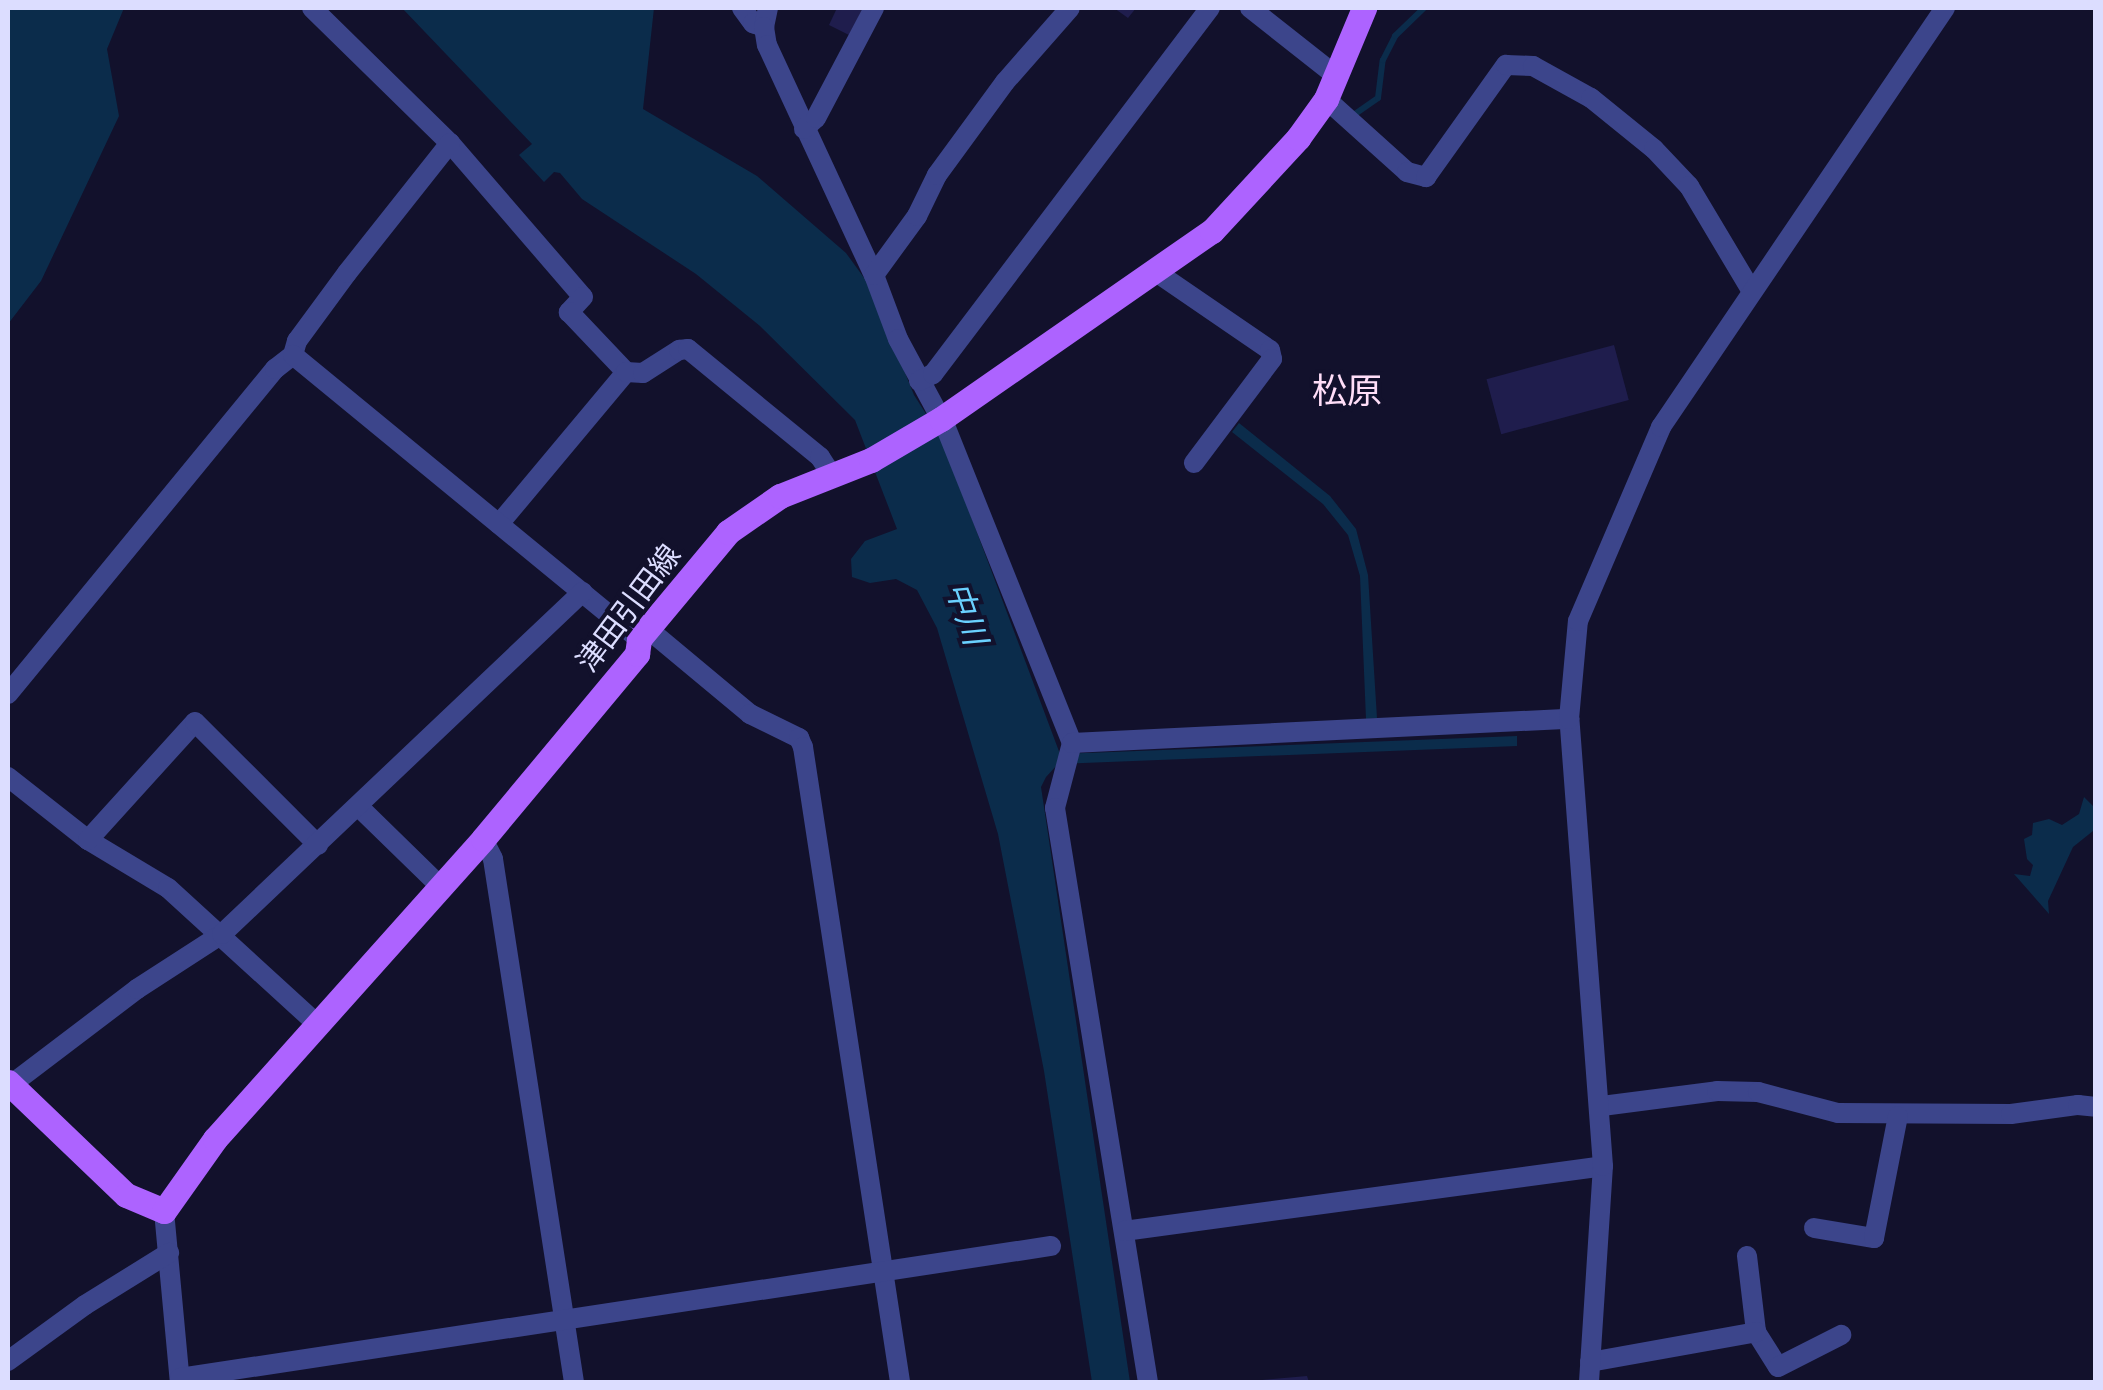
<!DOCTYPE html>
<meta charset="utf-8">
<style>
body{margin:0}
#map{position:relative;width:2103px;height:1390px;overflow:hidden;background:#12112c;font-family:Manrope,"Noto Sans JP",sans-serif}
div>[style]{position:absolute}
.water>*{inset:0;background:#0b2c4b}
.stream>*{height:6px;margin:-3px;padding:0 3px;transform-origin:3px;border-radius:3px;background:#0b2c4b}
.building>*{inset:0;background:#1f1d4d;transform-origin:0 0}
.minor>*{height:20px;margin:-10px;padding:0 10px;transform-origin:10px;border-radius:10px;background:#3c458b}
.major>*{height:25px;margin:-12.5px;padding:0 12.5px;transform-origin:12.5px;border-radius:12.5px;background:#ad63ff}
span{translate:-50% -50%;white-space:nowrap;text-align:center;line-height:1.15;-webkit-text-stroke:8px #12112c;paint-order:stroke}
.street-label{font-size:30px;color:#dcddff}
.water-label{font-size:32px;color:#6ad1ff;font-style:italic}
.quarter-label{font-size:35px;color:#ffdef8}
.frame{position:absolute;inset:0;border:10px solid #dcddff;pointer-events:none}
</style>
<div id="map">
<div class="water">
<i style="clip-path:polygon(8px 8px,124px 8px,107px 49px,119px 116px,41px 281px,8px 324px)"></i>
<i style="clip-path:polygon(402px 8px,654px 8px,643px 109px,757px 176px,846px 253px,870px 286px,914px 395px,942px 439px,1060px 754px,1517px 736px,1517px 746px,1058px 764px,1046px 777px,1041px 787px,1130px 1382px,1092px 1382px,1044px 1071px,998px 834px,937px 628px,917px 590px,896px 579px,870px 583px,852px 577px,851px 559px,865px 541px,897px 529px,855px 420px,760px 326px,696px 274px,582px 199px,560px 173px,554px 172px,544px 182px,519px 155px,532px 144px)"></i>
<i style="clip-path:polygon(1239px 423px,1330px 496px,1356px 529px,1368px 575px,1377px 718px,1366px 719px,1360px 576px,1348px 535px,1323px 504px,1232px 432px)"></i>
<i style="clip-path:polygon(2084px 797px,2095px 808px,2093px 831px,2073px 847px,2048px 901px,2049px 914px,2014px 874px,2030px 876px,2033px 865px,2027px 859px,2024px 839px,2032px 835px,2033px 823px,2049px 819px,2062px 825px,2079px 814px)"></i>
</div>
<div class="stream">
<i style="left:1355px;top:114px;width:28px;rotate:-35deg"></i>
<i style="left:1378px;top:98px;width:38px;rotate:-83deg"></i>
<i style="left:1383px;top:60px;width:27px;rotate:-63deg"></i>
<i style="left:1395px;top:36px;width:40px;rotate:-44deg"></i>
</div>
<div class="building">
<i style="clip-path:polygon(837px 8px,863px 8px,849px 35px,829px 25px)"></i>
<i style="clip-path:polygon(1114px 8px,1136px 8px,1128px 18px)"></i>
<i style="left:1614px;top:345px;width:57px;height:132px;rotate:75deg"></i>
<i style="clip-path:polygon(1307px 1376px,1309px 1382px,1262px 1382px,1262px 1380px)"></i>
</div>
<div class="minor">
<i style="left:312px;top:8px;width:193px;rotate:44.4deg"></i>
<i style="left:450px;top:143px;width:203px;rotate:49.2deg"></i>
<i style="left:583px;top:297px;width:21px;rotate:133deg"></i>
<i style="left:569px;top:312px;width:83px;rotate:46.5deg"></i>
<i style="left:742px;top:8px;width:19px;rotate:54deg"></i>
<i style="left:753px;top:23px;width:12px;rotate:20deg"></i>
<i style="left:768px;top:8px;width:19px;rotate:102deg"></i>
<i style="left:764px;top:27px;width:18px;rotate:81deg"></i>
<i style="left:767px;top:45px;width:254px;rotate:65.1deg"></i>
<i style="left:874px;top:275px;width:68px;rotate:69.4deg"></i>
<i style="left:898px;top:339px;width:101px;rotate:61.7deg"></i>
<i style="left:946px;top:428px;width:339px;rotate:68.2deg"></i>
<i style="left:1072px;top:743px;width:67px;rotate:104.7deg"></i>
<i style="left:1055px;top:808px;width:581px;rotate:80.8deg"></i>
<i style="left:1250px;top:8px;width:108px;rotate:38.2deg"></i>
<i style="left:1326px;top:99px;width:109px;rotate:42deg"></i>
<i style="left:1407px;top:172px;width:20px;rotate:15deg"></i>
<i style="left:1426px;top:177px;width:138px;rotate:-54.5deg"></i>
<i style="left:1506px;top:65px;width:27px;rotate:2deg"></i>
<i style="left:1533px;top:66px;width:66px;rotate:28.9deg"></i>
<i style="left:1591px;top:98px;width:81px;rotate:39deg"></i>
<i style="left:1654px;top:149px;width:51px;rotate:46.6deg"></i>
<i style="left:1689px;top:186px;width:121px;rotate:59.2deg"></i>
<i style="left:804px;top:129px;width:16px;rotate:-43deg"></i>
<i style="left:816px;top:118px;width:124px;rotate:-62.2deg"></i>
<i style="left:1156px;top:272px;width:138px;rotate:34.4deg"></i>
<i style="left:1270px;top:350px;width:9px;rotate:77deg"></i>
<i style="left:1272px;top:359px;width:130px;rotate:126.9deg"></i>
<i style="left:874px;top:275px;width:73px;rotate:-53.9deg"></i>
<i style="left:917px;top:216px;width:46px;rotate:-64deg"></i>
<i style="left:937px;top:175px;width:115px;rotate:-53.8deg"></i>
<i style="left:1005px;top:82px;width:98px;rotate:-48.7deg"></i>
<i style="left:293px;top:355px;width:15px;rotate:-74deg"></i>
<i style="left:297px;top:341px;width:84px;rotate:-53.7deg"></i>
<i style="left:347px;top:273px;width:166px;rotate:-51.6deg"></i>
<i style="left:919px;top:381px;width:16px;rotate:-27deg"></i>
<i style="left:933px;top:374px;width:459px;rotate:-52.9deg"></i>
<i style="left:499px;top:524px;width:198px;rotate:-50.1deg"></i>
<i style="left:626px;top:372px;width:17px;rotate:3deg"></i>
<i style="left:643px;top:373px;width:43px;rotate:-32.6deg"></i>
<i style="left:679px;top:350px;width:9px;rotate:-6deg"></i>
<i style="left:688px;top:349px;width:171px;rotate:39.3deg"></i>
<i style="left:820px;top:457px;width:24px;rotate:57deg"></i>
<i style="left:648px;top:629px;width:133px;rotate:39.8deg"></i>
<i style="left:750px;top:714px;width:55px;rotate:26.1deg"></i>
<i style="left:799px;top:738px;width:10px;rotate:66deg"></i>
<i style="left:803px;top:747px;width:642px;rotate:81.31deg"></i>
<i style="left:8px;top:694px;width:421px;rotate:-50.6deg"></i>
<i style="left:275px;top:369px;width:23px;rotate:-38deg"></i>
<i style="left:293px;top:355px;width:448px;rotate:39.4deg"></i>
<i style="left:1072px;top:743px;width:498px;rotate:-2.8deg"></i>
<i style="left:8px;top:777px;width:102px;rotate:38.2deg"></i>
<i style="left:88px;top:840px;width:93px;rotate:31deg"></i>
<i style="left:168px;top:888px;width:205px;rotate:42.4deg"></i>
<i style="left:359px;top:807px;width:113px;rotate:44.3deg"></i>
<i style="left:483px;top:839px;width:22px;rotate:63deg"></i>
<i style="left:493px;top:859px;width:529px;rotate:81.2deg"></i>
<i style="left:88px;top:840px;width:159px;rotate:-47.8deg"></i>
<i style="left:195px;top:722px;width:174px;rotate:45deg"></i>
<i style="left:8px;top:1087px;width:162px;rotate:-37.2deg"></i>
<i style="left:137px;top:989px;width:101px;rotate:-32.9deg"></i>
<i style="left:222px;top:934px;width:497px;rotate:-43.5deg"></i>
<i style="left:1602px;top:1106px;width:116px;rotate:-7.4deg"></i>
<i style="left:1717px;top:1091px;width:41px;rotate:1.4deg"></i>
<i style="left:1758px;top:1092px;width:83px;rotate:14.7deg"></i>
<i style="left:1838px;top:1113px;width:173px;rotate:0.3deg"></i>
<i style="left:2011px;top:1114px;width:68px;rotate:-7.7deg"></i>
<i style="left:2078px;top:1105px;width:18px;rotate:6deg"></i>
<i style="left:164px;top:1211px;width:172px;rotate:84.7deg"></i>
<i style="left:1814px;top:1228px;width:61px;rotate:9.5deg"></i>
<i style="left:1874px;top:1238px;width:124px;rotate:-78.9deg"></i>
<i style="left:1124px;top:1231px;width:483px;rotate:-7.7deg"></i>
<i style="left:1747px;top:1256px;width:77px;rotate:83.2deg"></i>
<i style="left:1756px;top:1332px;width:41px;rotate:57.8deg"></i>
<i style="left:1778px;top:1367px;width:71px;rotate:-26.9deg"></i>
<i style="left:8px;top:1361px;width:95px;rotate:-36deg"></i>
<i style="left:85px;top:1305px;width:99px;rotate:-31.8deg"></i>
<i style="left:1590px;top:1362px;width:169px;rotate:-10.2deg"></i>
<i style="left:180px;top:1378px;width:881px;rotate:-8.62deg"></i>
<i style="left:1589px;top:1382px;width:216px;rotate:-86.3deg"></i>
<i style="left:1603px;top:1166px;width:448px;rotate:-94.3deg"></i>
<i style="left:1569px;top:719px;width:98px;rotate:-84.8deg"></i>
<i style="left:1578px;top:621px;width:211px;rotate:-66.8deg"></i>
<i style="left:1661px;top:427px;width:506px;rotate:-55.87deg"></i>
</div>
<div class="major">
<i style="left:8px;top:1082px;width:163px;rotate:43.8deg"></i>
<i style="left:126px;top:1195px;width:41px;rotate:22.8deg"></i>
<i style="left:164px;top:1211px;width:88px;rotate:-54.7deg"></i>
<i style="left:215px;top:1139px;width:402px;rotate:-48.2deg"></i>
<i style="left:483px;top:839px;width:241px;rotate:-50.2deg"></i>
<i style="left:637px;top:654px;width:15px;rotate:-82deg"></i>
<i style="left:639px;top:639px;width:139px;rotate:-50.2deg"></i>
<i style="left:728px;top:532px;width:63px;rotate:-34.7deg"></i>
<i style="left:780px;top:496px;width:98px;rotate:-21.6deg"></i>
<i style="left:871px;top:460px;width:81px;rotate:-30.4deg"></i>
<i style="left:941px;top:419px;width:330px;rotate:-34.8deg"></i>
<i style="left:1212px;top:231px;width:127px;rotate:-47.2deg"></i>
<i style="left:1298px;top:138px;width:48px;rotate:-54.3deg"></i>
<i style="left:1326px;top:99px;width:99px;rotate:-67.3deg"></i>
</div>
<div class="street-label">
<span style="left:628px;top:608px;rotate:-53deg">津田引田線</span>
</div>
<div class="water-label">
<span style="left:967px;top:613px;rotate:71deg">中川</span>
</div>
<div class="quarter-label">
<span style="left:1347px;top:390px">松原</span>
</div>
<div class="frame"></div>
</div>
